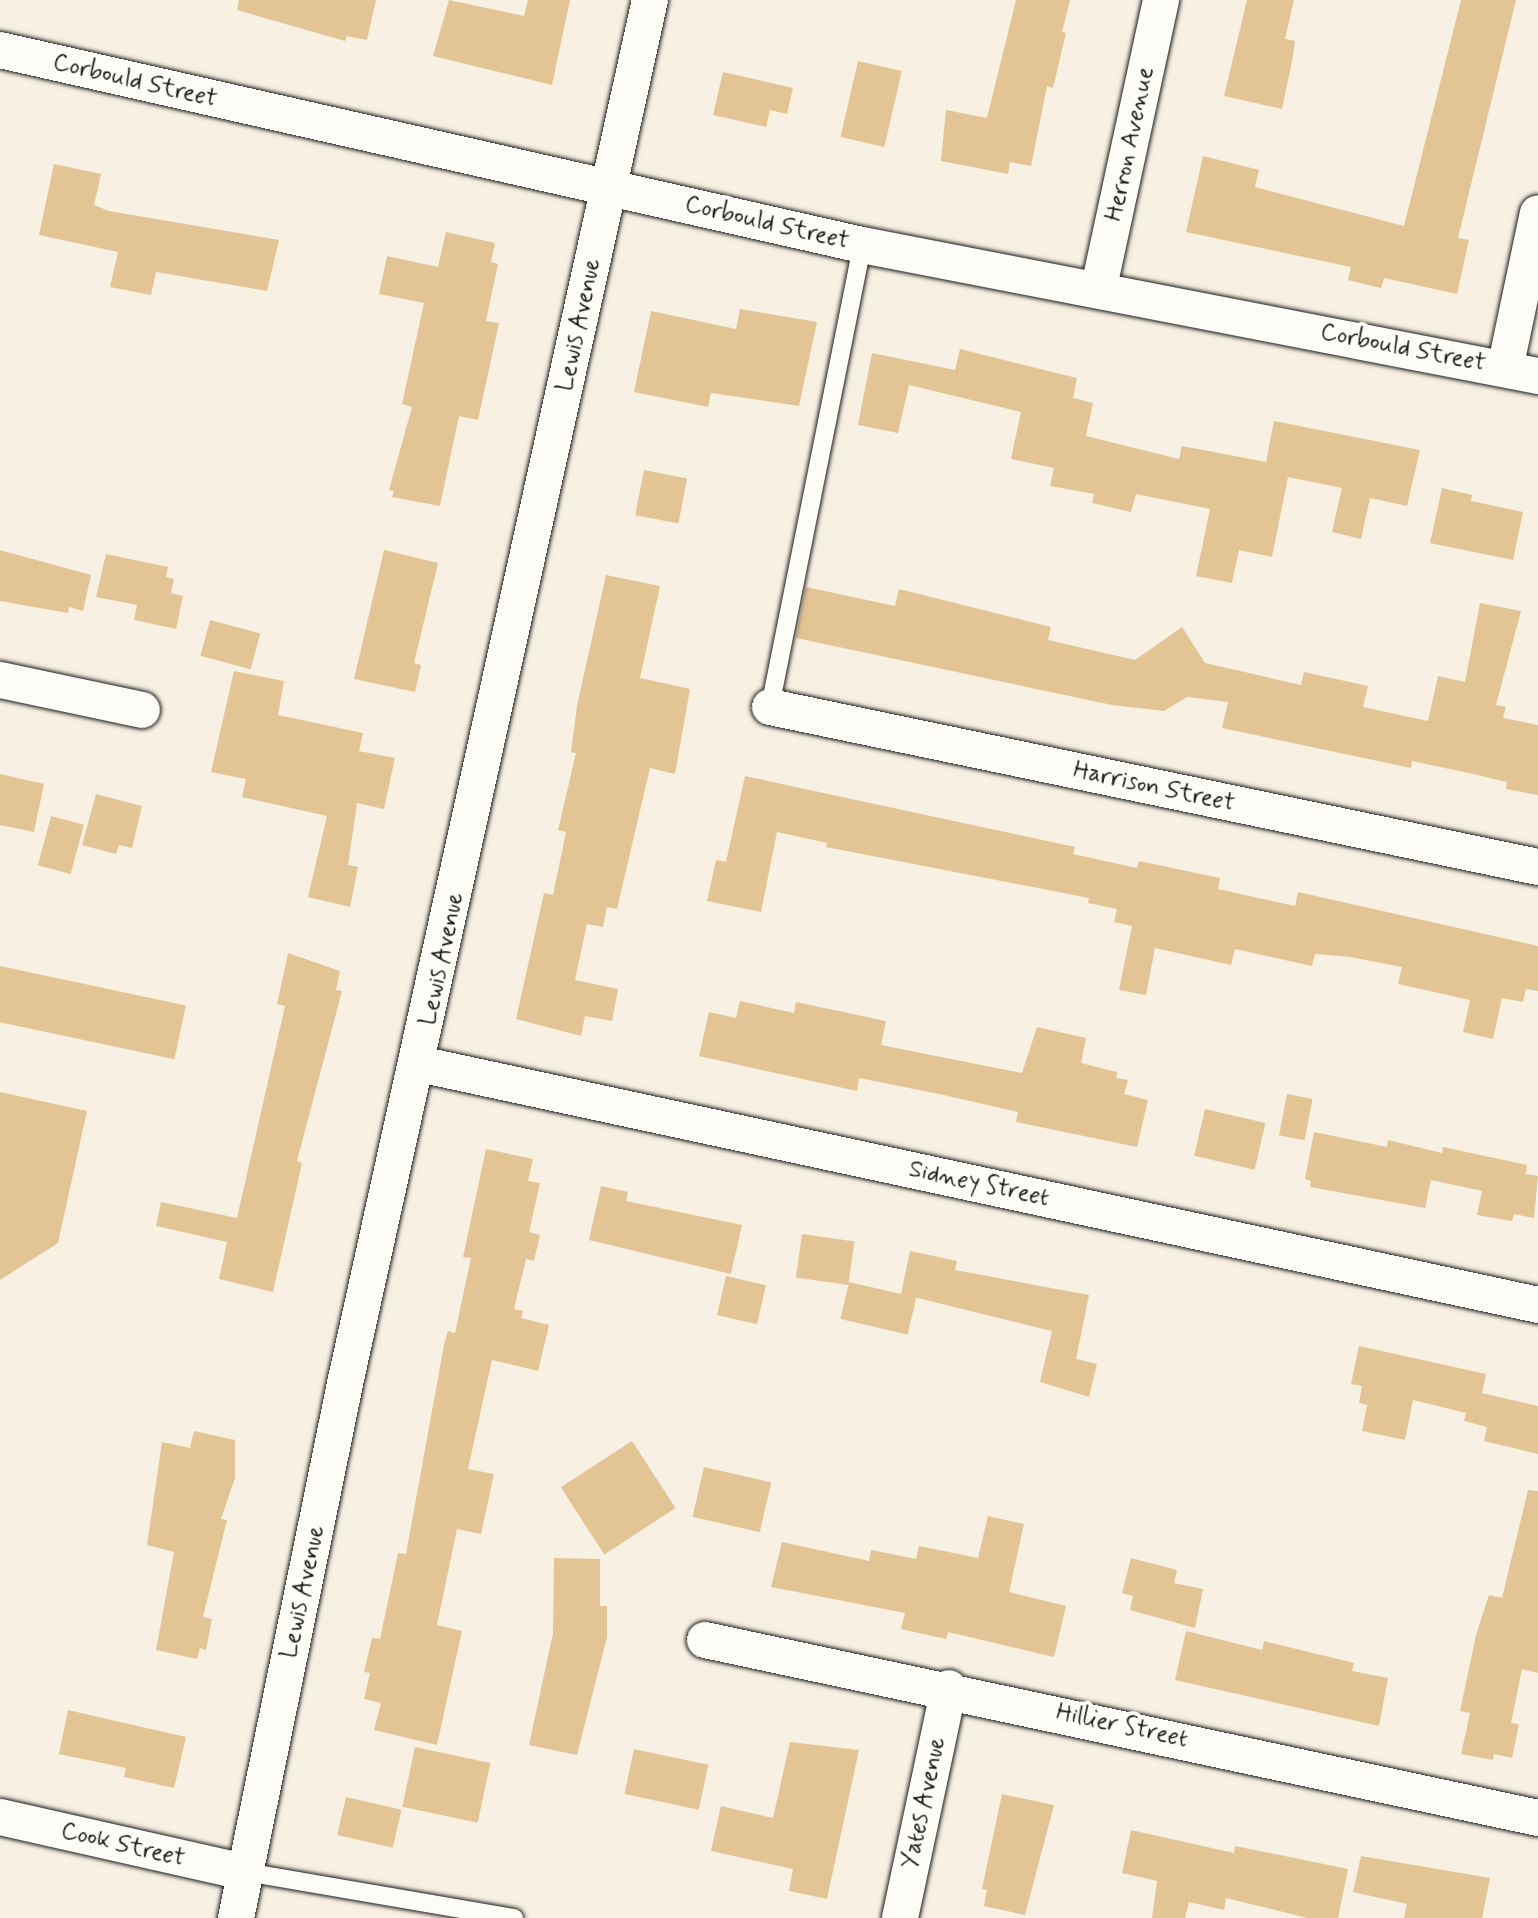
<!DOCTYPE html>
<style>
body{margin:0}
#map{position:relative;width:1538px;height:1918px;overflow:hidden;background:#f8f1e3;font-family:Mynerve,sans-serif}
div>[style]{position:absolute}
.building>*{inset:0;background:#e2c495;transform-origin:0 0}
.roads{filter:drop-shadow(0 0 2px #1c1c1c) drop-shadow(0 0 2px #1c1c1c)}
.lane>*{height:18px;margin:-9px;padding:0 9px;transform-origin:9px;border-radius:9px;background:#fdfcf7}
.street>*{height:36px;margin:-18px;padding:0 18px;transform-origin:18px;border-radius:18px;background:#fdfcf7}
span{translate:-50% -50%;white-space:nowrap;text-align:center;line-height:1.15;-webkit-text-stroke:8px #fdfcf7;paint-order:stroke}
.street-label{font-size:24px;color:#1c1c1c}
</style>
<div id="map">
<div class="building">
<i style="clip-path:polygon(239px 0,376px 0,367px 40px,347px 36px,345px 41px,237px 10px)"></i>
<i style="clip-path:polygon(449px 0,524px 16px,528px 0,570px 0,552px 85px,433px 56px)"></i>
<i style="clip-path:polygon(1016px 0,1070px 0,1062px 32px,1066px 33px,1053px 88px,1047px 86px,1031px 166px,1010px 162px,1008px 174px,941px 161px,946px 110px,987px 118px)"></i>
<i style="clip-path:polygon(1247px 0,1294px 0,1285px 39px,1295px 41px,1293px 56px,1282px 109px,1224px 96px)"></i>
<i style="clip-path:polygon(1461px 0,1516px 0,1458px 238px,1469px 240px,1457px 294px,1384px 278px,1381px 288px,1348px 280px,1351px 267px,1186px 232px,1203px 156px,1259px 170px,1255px 187px,1404px 226px)"></i>
<i style="left:858px;top:61px;width:45px;height:78px;rotate:13deg"></i>
<i style="clip-path:polygon(723px 72px,793px 88px,787px 114px,770px 110px,766px 127px,713px 115px)"></i>
<i style="clip-path:polygon(54px 164px,101px 174px,94px 205px,109px 211px,279px 240px,267px 291px,156px 272px,151px 295px,110px 287px,118px 252px,39px 235px)"></i>
<i style="clip-path:polygon(446px 232px,495px 243px,491px 262px,498px 264px,486px 321px,499px 323px,478px 420px,459px 416px,440px 506px,392px 497px,394px 491px,389px 490px,412px 407px,402px 404px,424px 303px,379px 294px,387px 256px,438px 267px)"></i>
<i style="clip-path:polygon(740px 309px,817px 322px,799px 406px,711px 393px,708px 407px,634px 392px,651px 311px,736px 329px)"></i>
<i style="clip-path:polygon(960px 349px,1077px 378px,1073px 398px,1093px 403px,1086px 436px,1179px 459px,1182px 446px,1266px 462px,1274px 421px,1420px 450px,1407px 506px,1370px 498px,1361px 539px,1332px 532px,1342px 488px,1288px 477px,1272px 557px,1239px 550px,1232px 583px,1196px 576px,1210px 509px,1136px 494px,1131px 512px,1092px 503px,1094px 494px,1050px 486px,1054px 468px,1011px 459px,1021px 412px,909px 385px,898px 433px,858px 425px,872px 353px,955px 370px)"></i>
<i style="left:644px;top:470px;width:44px;height:46px;rotate:11deg"></i>
<i style="clip-path:polygon(1442px 488px,1472px 495px,1471px 501px,1523px 512px,1513px 560px,1430px 543px)"></i>
<i style="clip-path:polygon(0 550px,91px 575px,83px 611px,69px 607px,68px 613px,0 601px)"></i>
<i style="clip-path:polygon(384px 550px,438px 563px,414px 663px,421px 665px,415px 692px,354px 679px)"></i>
<i style="clip-path:polygon(106px 554px,168px 567px,166px 577px,174px 579px,171px 593px,183px 596px,176px 629px,134px 620px,137px 605px,96px 597px)"></i>
<i style="clip-path:polygon(606px 575px,660px 586px,640px 678px,690px 689px,675px 774px,650px 768px,617px 909px,607px 907px,603px 927px,587px 924px,575px 980px,618px 989px,612px 1021px,585px 1016px,581px 1036px,516px 1019px,544px 893px,553px 895px,566px 832px,558px 830px,576px 753px,571px 752px,577px 706px)"></i>
<i style="clip-path:polygon(806px 587px,895px 606px,899px 589px,1051px 627px,1048px 640px,1135px 660px,1182px 627px,1205px 663px,1301px 685px,1304px 672px,1368px 686px,1363px 707px,1428px 721px,1438px 676px,1465px 682px,1480px 603px,1521px 611px,1496px 705px,1506px 707px,1503px 718px,1538px 725px,1538px 795px,1506px 789px,1507px 782px,1473px 774px,1412px 761px,1411px 768px,1222px 728px,1228px 702px,1187px 697px,1164px 711px,1112px 705px,796px 638px)"></i>
<i style="left:210px;top:620px;width:52px;height:37px;rotate:15deg"></i>
<i style="clip-path:polygon(234px 671px,284px 681px,278px 715px,363px 733px,359px 751px,395px 758px,384px 809px,357px 803px,348px 865px,358px 867px,350px 907px,308px 897px,327px 816px,242px 797px,246px 779px,211px 772px)"></i>
<i style="clip-path:polygon(0 774px,44px 784px,34px 832px,0 825px)"></i>
<i style="clip-path:polygon(745px 776px,1075px 847px,1073px 854px,1137px 868px,1139px 861px,1220px 878px,1218px 889px,1295px 906px,1298px 892px,1538px 946px,1538px 991px,1526px 989px,1523px 1002px,1502px 998px,1493px 1039px,1463px 1032px,1470px 1000px,1398px 984px,1402px 967px,1350px 957px,1315px 954px,1312px 966px,1235px 949px,1231px 965px,1155px 948px,1146px 995px,1119px 990px,1132px 926px,1114px 922px,1117px 909px,1088px 903px,1089px 898px,826px 847px,827px 843px,777px 832px,761px 912px,707px 901px,716px 860px,726px 862px)"></i>
<i style="clip-path:polygon(96px 794px,142px 806px,132px 848px,119px 845px,116px 854px,82px 845px)"></i>
<i style="left:51px;top:816px;width:34px;height:51px;rotate:15deg"></i>
<i style="clip-path:polygon(288px 953px,340px 971px,336px 990px,342px 991px,297px 1161px,302px 1163px,273px 1292px,219px 1279px,227px 1242px,156px 1226px,161px 1202px,237px 1218px,285px 1006px,277px 1004px)"></i>
<i style="left:0;top:966px;width:190px;height:55px;rotate:12deg"></i>
<i style="clip-path:polygon(740px 1001px,794px 1013px,796px 1002px,886px 1021px,881px 1045px,1022px 1073px,1037px 1027px,1086px 1038px,1081px 1063px,1117px 1072px,1116px 1078px,1128px 1080px,1124px 1094px,1148px 1100px,1137px 1147px,1016px 1122px,1018px 1112px,939px 1094px,859px 1078px,857px 1091px,699px 1056px,709px 1012px,736px 1018px)"></i>
<i style="clip-path:polygon(0 1092px,87px 1111px,58px 1243px,0 1280px)"></i>
<i style="left:1287px;top:1094px;width:26px;height:42px;rotate:11deg"></i>
<i style="left:1205px;top:1109px;width:62px;height:48px;rotate:13deg"></i>
<i style="clip-path:polygon(1314px 1132px,1387px 1147px,1388px 1140px,1442px 1153px,1443px 1147px,1527px 1165px,1526px 1174px,1538px 1176px,1534px 1218px,1514px 1214px,1512px 1221px,1477px 1215px,1482px 1191px,1431px 1180px,1425px 1208px,1310px 1187px,1311px 1181px,1305px 1179px)"></i>
<i style="clip-path:polygon(486px 1149px,533px 1159px,528px 1181px,540px 1183px,529px 1232px,540px 1235px,534px 1261px,526px 1259px,514px 1309px,523px 1311px,521px 1318px,549px 1325px,538px 1371px,492px 1360px,468px 1469px,494px 1474px,481px 1534px,457px 1529px,437px 1625px,462px 1631px,437px 1745px,374px 1730px,381px 1703px,364px 1699px,370px 1673px,364px 1672px,372px 1638px,380px 1639px,398px 1553px,406px 1554px,444px 1345px,448px 1331px,455px 1333px,471px 1258px,463px 1257px)"></i>
<i style="clip-path:polygon(601px 1186px,628px 1192px,626px 1201px,742px 1225px,731px 1274px,589px 1240px)"></i>
<i style="left:802px;top:1234px;width:53px;height:44px;rotate:8deg"></i>
<i style="clip-path:polygon(910px 1251px,957px 1261px,955px 1270px,1089px 1295px,1076px 1359px,1097px 1364px,1089px 1397px,1040px 1382px,1052px 1331px,901px 1294px)"></i>
<i style="left:726px;top:1276px;width:41px;height:40px;rotate:13deg"></i>
<i style="left:849px;top:1282px;width:69px;height:38px;rotate:13deg"></i>
<i style="clip-path:polygon(1359px 1346px,1486px 1374px,1482px 1393px,1538px 1406px,1538px 1454px,1484px 1441px,1487px 1427px,1464px 1421px,1466px 1413px,1413px 1400px,1405px 1440px,1362px 1431px,1367px 1405px,1359px 1403px,1362px 1386px,1351px 1384px)"></i>
<i style="clip-path:polygon(194px 1431px,235px 1440px,235px 1478px,221px 1519px,227px 1520px,203px 1617px,212px 1619px,206px 1650px,200px 1648px,197px 1659px,156px 1650px,174px 1552px,147px 1545px,162px 1442px,190px 1448px)"></i>
<i style="left:632px;top:1441px;width:80px;height:85px;rotate:57deg"></i>
<i style="left:704px;top:1467px;width:69px;height:51px;rotate:13deg"></i>
<i style="clip-path:polygon(1528px 1490px,1538px 1491px,1538px 1673px,1522px 1669px,1511px 1723px,1519px 1724px,1512px 1758px,1494px 1754px,1493px 1760px,1461px 1754px,1470px 1713px,1460px 1711px,1476px 1635px,1489px 1595px,1502px 1598px)"></i>
<i style="clip-path:polygon(988px 1516px,1024px 1524px,1009px 1592px,1066px 1606px,1054px 1657px,948px 1632px,946px 1639px,901px 1629px,905px 1613px,771px 1587px,782px 1542px,869px 1561px,871px 1550px,916px 1559px,919px 1546px,978px 1558px)"></i>
<i style="clip-path:polygon(554px 1558px,600px 1559px,600px 1606px,607px 1606px,607px 1637px,577px 1755px,529px 1745px,553px 1633px)"></i>
<i style="clip-path:polygon(1131px 1558px,1177px 1570px,1174px 1583px,1203px 1589px,1195px 1628px,1130px 1610px,1133px 1596px,1122px 1593px)"></i>
<i style="clip-path:polygon(1186px 1631px,1262px 1650px,1264px 1641px,1354px 1663px,1352px 1671px,1388px 1678px,1379px 1726px,1175px 1680px)"></i>
<i style="clip-path:polygon(68px 1710px,186px 1737px,174px 1788px,124px 1777px,126px 1768px,59px 1754px)"></i>
<i style="clip-path:polygon(790px 1742px,859px 1750px,827px 1899px,789px 1891px,793px 1869px,711px 1851px,721px 1806px,773px 1818px)"></i>
<i style="left:415px;top:1747px;width:77px;height:61px;rotate:12deg"></i>
<i style="left:634px;top:1749px;width:76px;height:46px;rotate:12deg"></i>
<i style="clip-path:polygon(1002px 1794px,1054px 1805px,1025px 1915px,984px 1906px,987px 1890px,982px 1889px)"></i>
<i style="left:346px;top:1797px;width:57px;height:39px;rotate:13deg"></i>
<i style="clip-path:polygon(1131px 1830px,1234px 1853px,1235px 1846px,1348px 1869px,1338px 1918px,1307px 1918px,1226px 1898px,1224px 1910px,1189px 1902px,1185px 1918px,1152px 1918px,1157px 1881px,1122px 1873px)"></i>
<i style="clip-path:polygon(1361px 1856px,1490px 1878px,1482px 1918px,1404px 1918px,1407px 1904px,1353px 1892px)"></i>
</div>
<div class="roads">
<div class="lane">
<i style="left:770px;top:707px;width:471px;rotate:-78.7deg"></i>
<i style="left:245px;top:1872px;width:273px;rotate:9.7deg"></i>
</div>
<div class="street">
<i style="left:0;top:50px;width:884px;rotate:12.75deg"></i>
<i style="left:862px;top:245px;width:689px;rotate:10.97deg"></i>
<i style="left:1099px;top:287px;width:294px;rotate:-77.8deg"></i>
<i style="left:1505px;top:369px;width:159px;rotate:-78.1deg"></i>
<i style="left:0;top:680px;width:145px;rotate:11.9deg"></i>
<i style="left:770px;top:707px;width:784px;rotate:11.77deg"></i>
<i style="left:419px;top:1064px;width:1145px;rotate:12.15deg"></i>
<i style="left:705px;top:1640px;width:852px;rotate:12.06deg"></i>
<i style="left:0;top:1817px;width:251px;rotate:12.7deg"></i>
<i style="left:236px;top:1918px;width:550px;rotate:-78.47deg"></i>
<i style="left:346px;top:1379px;width:1412px;rotate:-77.57deg"></i>
<i style="left:900px;top:1918px;width:235px;rotate:-78deg"></i>
</div>
</div>
<div class="street-label">
<span style="left:135px;top:81px;rotate:13deg">Corbould Street</span>
<span style="left:1130px;top:144px;rotate:-78deg">Herron Avenue</span>
<span style="left:767px;top:223px;rotate:13deg">Corbould Street</span>
<span style="left:579px;top:325px;rotate:-78deg">Lewis Avenue</span>
<span style="left:1403px;top:348px;rotate:11deg">Corbould Street</span>
<span style="left:1154px;top:787px;rotate:12deg">Harrison Street</span>
<span style="left:442px;top:959px;rotate:-78deg">Lewis Avenue</span>
<span style="left:979px;top:1184px;rotate:12deg">Sidney Street</span>
<span style="left:303px;top:1592px;rotate:-78deg">Lewis Avenue</span>
<span style="left:1122px;top:1726px;rotate:12deg">Hillier Street</span>
<span style="left:924px;top:1803px;rotate:-78deg">Yates Avenue</span>
<span style="left:123px;top:1845px;rotate:13deg">Cook Street</span>
</div>
</div>
